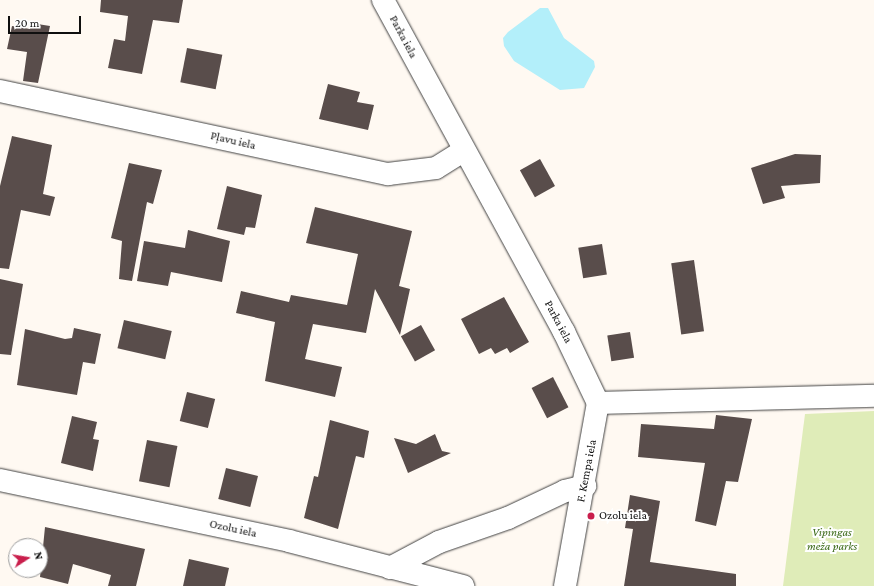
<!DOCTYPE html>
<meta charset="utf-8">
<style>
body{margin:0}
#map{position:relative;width:874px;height:586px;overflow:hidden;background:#fff9f2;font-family:"Crimson Pro",serif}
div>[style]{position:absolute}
.green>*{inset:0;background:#dfecb8}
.water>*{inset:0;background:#b3effa}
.building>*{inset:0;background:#594d4b;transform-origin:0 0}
.roads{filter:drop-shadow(0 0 1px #424242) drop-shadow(0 0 1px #424242)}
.minor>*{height:22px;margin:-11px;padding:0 11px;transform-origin:11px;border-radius:11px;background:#fff}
.dots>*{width:11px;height:11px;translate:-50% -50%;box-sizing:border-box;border:2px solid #fff;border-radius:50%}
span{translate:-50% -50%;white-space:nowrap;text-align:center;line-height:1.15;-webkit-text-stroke:4px #fff;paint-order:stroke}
.street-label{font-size:12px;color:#0f0f0f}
.poi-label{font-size:12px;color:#0f0f0f}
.left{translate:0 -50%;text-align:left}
.park-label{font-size:12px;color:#3e6c1b;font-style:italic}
.north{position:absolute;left:8px;top:538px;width:40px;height:40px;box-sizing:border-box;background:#fff;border:1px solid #9f9f9f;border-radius:50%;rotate:78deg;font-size:11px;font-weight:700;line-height:16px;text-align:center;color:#0f0f0f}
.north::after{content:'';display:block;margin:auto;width:14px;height:18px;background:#c91e4c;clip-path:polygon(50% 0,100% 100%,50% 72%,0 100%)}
.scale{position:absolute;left:8px;top:16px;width:73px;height:18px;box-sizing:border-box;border:2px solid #0f0f0f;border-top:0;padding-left:5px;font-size:12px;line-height:14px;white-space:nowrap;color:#0f0f0f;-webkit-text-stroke:3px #fff;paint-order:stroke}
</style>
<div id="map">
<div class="green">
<i style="clip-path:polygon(874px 411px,874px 586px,783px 586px,805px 414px)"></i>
</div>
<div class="water">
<i style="clip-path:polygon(540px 8px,548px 8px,564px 38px,594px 61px,595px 67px,584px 88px,560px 90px,514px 61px,504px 46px,503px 38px,508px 32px)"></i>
</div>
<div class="building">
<i style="clip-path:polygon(101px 0,183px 0,179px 23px,153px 20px,142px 74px,108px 68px,114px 39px,125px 41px,128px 16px,100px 12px)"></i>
<i style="clip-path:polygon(31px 23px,50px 26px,38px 83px,23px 81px,27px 52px,7px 49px,12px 26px,30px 29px)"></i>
<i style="left:187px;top:48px;width:36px;height:35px;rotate:11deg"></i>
<i style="clip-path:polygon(328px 84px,360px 92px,357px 102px,374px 105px,368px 130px,319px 119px)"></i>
<i style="clip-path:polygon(12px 136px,52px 145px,43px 194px,55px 197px,50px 216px,21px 210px,9px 269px,0 268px,0 186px)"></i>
<i style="clip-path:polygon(795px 154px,821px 155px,820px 183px,781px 186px,785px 198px,763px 204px,751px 168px)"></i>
<i style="left:540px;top:159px;width:31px;height:23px;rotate:61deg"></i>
<i style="clip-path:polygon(129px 163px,162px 170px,153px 204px,147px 202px,132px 281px,119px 279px,122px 241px,111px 238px)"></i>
<i style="clip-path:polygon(227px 186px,262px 195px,255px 228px,246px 227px,244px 235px,217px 229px)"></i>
<i style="clip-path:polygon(315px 207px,412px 231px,399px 286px,410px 289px,400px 335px,375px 289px,366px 333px,313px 324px,305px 359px,342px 367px,335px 397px,265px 381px,275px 322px,236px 313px,241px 291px,289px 302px,291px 295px,347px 305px,358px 254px,306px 243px)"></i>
<i style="clip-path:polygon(188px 230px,230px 241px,222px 282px,171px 272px,168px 286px,137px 281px,144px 241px,185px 248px)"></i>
<i style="left:602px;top:244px;width:31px;height:24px;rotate:81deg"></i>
<i style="left:694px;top:260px;width:72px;height:23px;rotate:82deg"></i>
<i style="clip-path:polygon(0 279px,23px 284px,11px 355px,0 354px)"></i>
<i style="clip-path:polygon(504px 297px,529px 342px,510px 353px,507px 348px,495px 354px,491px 348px,479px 354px,461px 319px)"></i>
<i style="left:124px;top:320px;width:49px;height:29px;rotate:13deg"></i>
<i style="left:421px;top:325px;width:29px;height:23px;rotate:61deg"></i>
<i style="clip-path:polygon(74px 328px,101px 334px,95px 364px,83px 362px,77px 395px,17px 385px,25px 329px,65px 339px,72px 338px)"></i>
<i style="left:630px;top:332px;width:26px;height:23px;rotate:81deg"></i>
<i style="left:553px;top:377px;width:34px;height:24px;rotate:63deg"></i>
<i style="left:187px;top:392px;width:29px;height:30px;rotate:14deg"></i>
<i style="clip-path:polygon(716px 415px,752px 419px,738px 482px,726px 481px,716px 526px,695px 521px,705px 463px,638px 457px,641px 424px,714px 429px)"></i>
<i style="clip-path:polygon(72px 416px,97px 422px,93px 439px,99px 440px,93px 471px,61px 463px)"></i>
<i style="clip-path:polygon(330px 420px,369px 431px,364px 458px,356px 456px,338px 529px,304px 518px,314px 476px,318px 477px)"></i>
<i style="clip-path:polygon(435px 434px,442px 451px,451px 453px,408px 473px,394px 438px,416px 444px)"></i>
<i style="left:147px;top:440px;width:31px;height:42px;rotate:11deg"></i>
<i style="left:226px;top:468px;width:33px;height:32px;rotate:14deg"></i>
<i style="clip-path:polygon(630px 495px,660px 501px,650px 562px,736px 574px,736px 586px,624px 586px,633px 529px,625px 528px)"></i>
<i style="clip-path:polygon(45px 527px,145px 549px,136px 586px,108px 586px,111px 575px,73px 564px,68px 584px,40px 577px)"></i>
<i style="clip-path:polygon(189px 559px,229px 568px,225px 586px,183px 586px)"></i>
</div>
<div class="roads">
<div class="minor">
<i style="left:383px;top:0;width:378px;rotate:61.4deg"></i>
<i style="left:564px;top:332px;width:79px;rotate:64.4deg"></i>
<i style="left:0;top:91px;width:397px;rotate:12.1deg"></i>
<i style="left:388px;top:174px;width:48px;rotate:-7.1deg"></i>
<i style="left:436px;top:168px;width:32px;rotate:-32deg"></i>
<i style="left:598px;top:403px;width:276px;rotate:-1.5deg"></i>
<i style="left:0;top:480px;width:295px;rotate:11.9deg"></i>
<i style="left:289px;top:541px;width:180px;rotate:14.5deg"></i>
<i style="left:390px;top:568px;width:55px;rotate:-28deg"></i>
<i style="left:439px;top:542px;width:73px;rotate:-19.2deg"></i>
<i style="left:508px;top:518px;width:63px;rotate:-25.3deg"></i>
<i style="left:565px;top:491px;width:21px;rotate:-14deg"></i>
<i style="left:565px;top:586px;width:186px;rotate:-79.8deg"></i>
</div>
</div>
<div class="dots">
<i style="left:591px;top:516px;background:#c91e4c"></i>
</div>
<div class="street-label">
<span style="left:403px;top:37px;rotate:62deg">Parka iela</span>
<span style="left:233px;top:141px;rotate:13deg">Pļavu iela</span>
<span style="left:558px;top:322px;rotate:62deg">Parka iela</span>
<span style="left:587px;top:471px;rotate:-79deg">F. Kempa iela</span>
<span style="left:233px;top:529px;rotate:12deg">Ozolu iela</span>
</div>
<div class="poi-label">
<span class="left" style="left:599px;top:516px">Ozolu iela</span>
</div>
<div class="park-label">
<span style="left:832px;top:540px">Vipingas<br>meža parks</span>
</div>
<div class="north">N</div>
<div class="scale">20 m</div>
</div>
